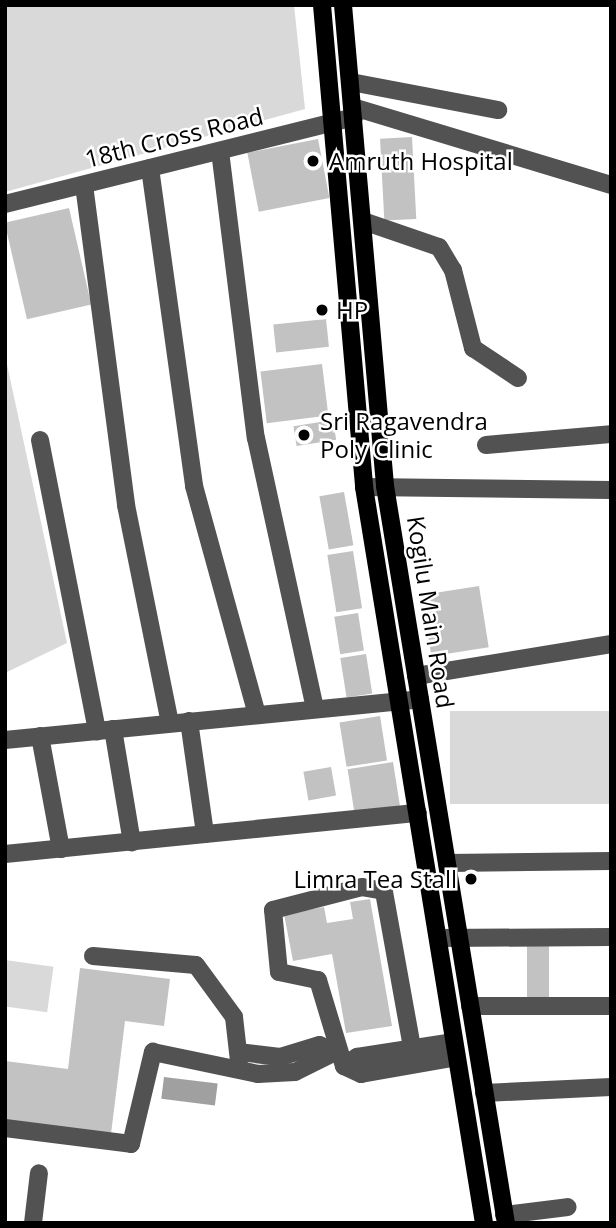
<!DOCTYPE html>
<style>
body{margin:0}
#map{position:relative;width:616px;height:1228px;overflow:hidden;background:#fff;font-family:"Open Sans",sans-serif}
div>[style]{position:absolute}
.green>*{inset:0;background:#d9d9d9;transform-origin:0 0}
.water>*{inset:0;background:#a0a0a0;transform-origin:0 0}
.building>*{inset:0;background:#c2c2c2;transform-origin:0 0}
.minor>*{height:18px;margin:-9px;padding:0 9px;transform-origin:9px;border-radius:9px;background:#525252}
.major>*{height:18px;margin:-9px;padding:0 9px;transform-origin:9px;border-radius:9px;background:#000}
.dots>*{width:19px;height:19px;translate:-50% -50%;box-sizing:border-box;border:4px solid #fff;border-radius:50%}
span{translate:-50% -50%;white-space:nowrap;text-align:center;line-height:1.15;-webkit-text-stroke:5px #fff;paint-order:stroke}
.street-label{font-size:24px;color:#000}
.poi-label{font-size:24px;color:#000}
.left{translate:0 -50%;text-align:left}
.right{translate:-100% -50%;text-align:right}
.frame{position:absolute;inset:0;border:7px solid #000;pointer-events:none}
</style>
<div id="map">
<div class="green">
<i style="clip-path:polygon(5px 5px,294px 5px,305px 109px,5px 192px)"></i>
<i style="clip-path:polygon(5px 355px,67px 643px,5px 673px)"></i>
<i style="left:611px;top:711px;width:93px;height:161px;rotate:90deg"></i>
<i style="left:5px;top:960px;width:49px;height:46px;rotate:8deg"></i>
</div>
<div class="water">
<i style="left:164px;top:1077px;width:54px;height:22px;rotate:7deg"></i>
</div>
<div class="building">
<i style="left:412px;top:137px;width:82px;height:32px;rotate:87deg"></i>
<i style="left:318px;top:139px;width:60px;height:72px;rotate:79deg"></i>
<i style="left:69px;top:208px;width:99px;height:66px;rotate:77deg"></i>
<i style="left:326px;top:319px;width:28px;height:53px;rotate:84deg"></i>
<i style="left:322px;top:364px;width:52px;height:62px;rotate:83deg"></i>
<i style="left:333px;top:420px;width:20px;height:40px;rotate:81deg"></i>
<i style="left:344px;top:492px;width:54px;height:25px;rotate:80deg"></i>
<i style="left:353px;top:551px;width:58px;height:26px;rotate:81deg"></i>
<i style="left:479px;top:586px;width:62px;height:58px;rotate:81deg"></i>
<i style="left:358px;top:613px;width:38px;height:24px;rotate:81deg"></i>
<i style="left:366px;top:654px;width:40px;height:26px;rotate:81deg"></i>
<i style="left:380px;top:716px;width:45px;height:41px;rotate:81deg"></i>
<i style="left:393px;top:762px;width:44px;height:46px;rotate:81deg"></i>
<i style="left:331px;top:767px;width:29px;height:28px;rotate:80deg"></i>
<i style="clip-path:polygon(370px 899px,392px 1026px,346px 1033px,332px 954px,293px 961px,284px 914px,324px 907px,327px 923px,353px 919px,350px 902px)"></i>
<i style="left:527px;top:942px;width:22px;height:55px"></i>
<i style="clip-path:polygon(80px 968px,170px 979px,164px 1026px,125px 1021px,111px 1134px,5px 1120px,5px 1061px,68px 1069px)"></i>
</div>
<div class="minor">
<i style="left:351px;top:82px;width:150px;rotate:10.8deg"></i>
<i style="left:353px;top:107px;width:270px;rotate:16.8deg"></i>
<i style="left:220px;top:151px;width:289px;rotate:82.9deg"></i>
<i style="left:256px;top:438px;width:276px;rotate:77.7deg"></i>
<i style="left:150px;top:168px;width:321px;rotate:82.1deg"></i>
<i style="left:194px;top:486px;width:237px;rotate:74.6deg"></i>
<i style="left:84px;top:185px;width:323px;rotate:82.5deg"></i>
<i style="left:126px;top:505px;width:222px;rotate:78.6deg"></i>
<i style="left:5px;top:204px;width:360px;rotate:-14deg"></i>
<i style="left:363px;top:221px;width:80px;rotate:18.9deg"></i>
<i style="left:439px;top:247px;width:27px;rotate:59deg"></i>
<i style="left:453px;top:270px;width:81px;rotate:75.6deg"></i>
<i style="left:473px;top:348px;width:54px;rotate:33.7deg"></i>
<i style="left:40px;top:440px;width:297px;rotate:78.9deg"></i>
<i style="left:486px;top:445px;width:125px;rotate:-5deg"></i>
<i style="left:364px;top:487px;width:247px;rotate:0.7deg"></i>
<i style="left:416px;top:676px;width:198px;rotate:-9.3deg"></i>
<i style="left:189px;top:721px;width:114px;rotate:81.9deg"></i>
<i style="left:113px;top:729px;width:115px;rotate:80.5deg"></i>
<i style="left:40px;top:736px;width:115px;rotate:79.5deg"></i>
<i style="left:5px;top:740px;width:417px;rotate:-5.6deg"></i>
<i style="left:5px;top:854px;width:415px;rotate:-5.7deg"></i>
<i style="left:447px;top:863px;width:164px;rotate:-0.7deg"></i>
<i style="left:438px;top:938px;width:173px;rotate:-0.3deg"></i>
<i style="left:93px;top:956px;width:103px;rotate:5deg"></i>
<i style="left:196px;top:965px;width:64px;rotate:53.8deg"></i>
<i style="left:234px;top:1017px;width:44px;rotate:83.5deg"></i>
<i style="left:470px;top:1006px;width:141px"></i>
<i style="left:415px;top:1064px;width:176px;rotate:-100.2deg"></i>
<i style="left:384px;top:891px;width:22px;rotate:-170deg"></i>
<i style="left:362px;top:887px;width:92px;rotate:165.5deg"></i>
<i style="left:273px;top:910px;width:62px;rotate:84.5deg"></i>
<i style="left:279px;top:972px;width:40px;rotate:12deg"></i>
<i style="left:318px;top:980px;width:90px;rotate:73.2deg"></i>
<i style="left:344px;top:1066px;width:19px;rotate:25deg"></i>
<i style="left:361px;top:1074px;width:97px;rotate:-10deg"></i>
<i style="left:344px;top:1066px;width:16px;rotate:-35deg"></i>
<i style="left:357px;top:1057px;width:98px;rotate:-8.8deg"></i>
<i style="left:484px;top:1093px;width:127px;rotate:-2.7deg"></i>
<i style="left:5px;top:1128px;width:127px;rotate:7.2deg"></i>
<i style="left:131px;top:1144px;width:95px;rotate:-76.6deg"></i>
<i style="left:153px;top:1052px;width:107px;rotate:11.8deg"></i>
<i style="left:258px;top:1074px;width:37px;rotate:-3deg"></i>
<i style="left:295px;top:1072px;width:45px;rotate:-26.6deg"></i>
<i style="left:335px;top:1052px;width:17px;rotate:-156deg"></i>
<i style="left:319px;top:1045px;width:41px;rotate:162.9deg"></i>
<i style="left:280px;top:1057px;width:38px;rotate:-173deg"></i>
<i style="left:504px;top:1215px;width:64px;rotate:-7.1deg"></i>
<i style="left:33px;top:1223px;width:50px;rotate:-83.2deg"></i>
</div>
<div class="major">
<i style="left:322px;top:5px;width:484px;rotate:85deg"></i>
<i style="left:364px;top:487px;width:746px;rotate:80.74deg"></i>
<i style="left:343px;top:5px;width:483px;rotate:85deg"></i>
<i style="left:385px;top:486px;width:747px;rotate:80.68deg"></i>
</div>
<div class="dots">
<i style="left:313px;top:161px;background:#000"></i>
<i style="left:322px;top:310px;background:#000"></i>
<i style="left:304px;top:435px;background:#000"></i>
<i style="left:471px;top:879px;background:#000"></i>
</div>
<div class="street-label">
<span style="left:174px;top:137px;rotate:-14deg">18th Cross Road</span>
<span style="left:431px;top:612px;rotate:81deg">Kogilu Main Road</span>
</div>
<div class="poi-label">
<span class="left" style="left:329px;top:161px">Amruth Hospital</span>
<span class="left" style="left:336px;top:310px">HP</span>
<span class="left" style="left:320px;top:435px">Sri Ragavendra<br>Poly Clinic</span>
<span class="right" style="left:457px;top:879px">Limra Tea Stall</span>
</div>
<div class="frame"></div>
</div>
